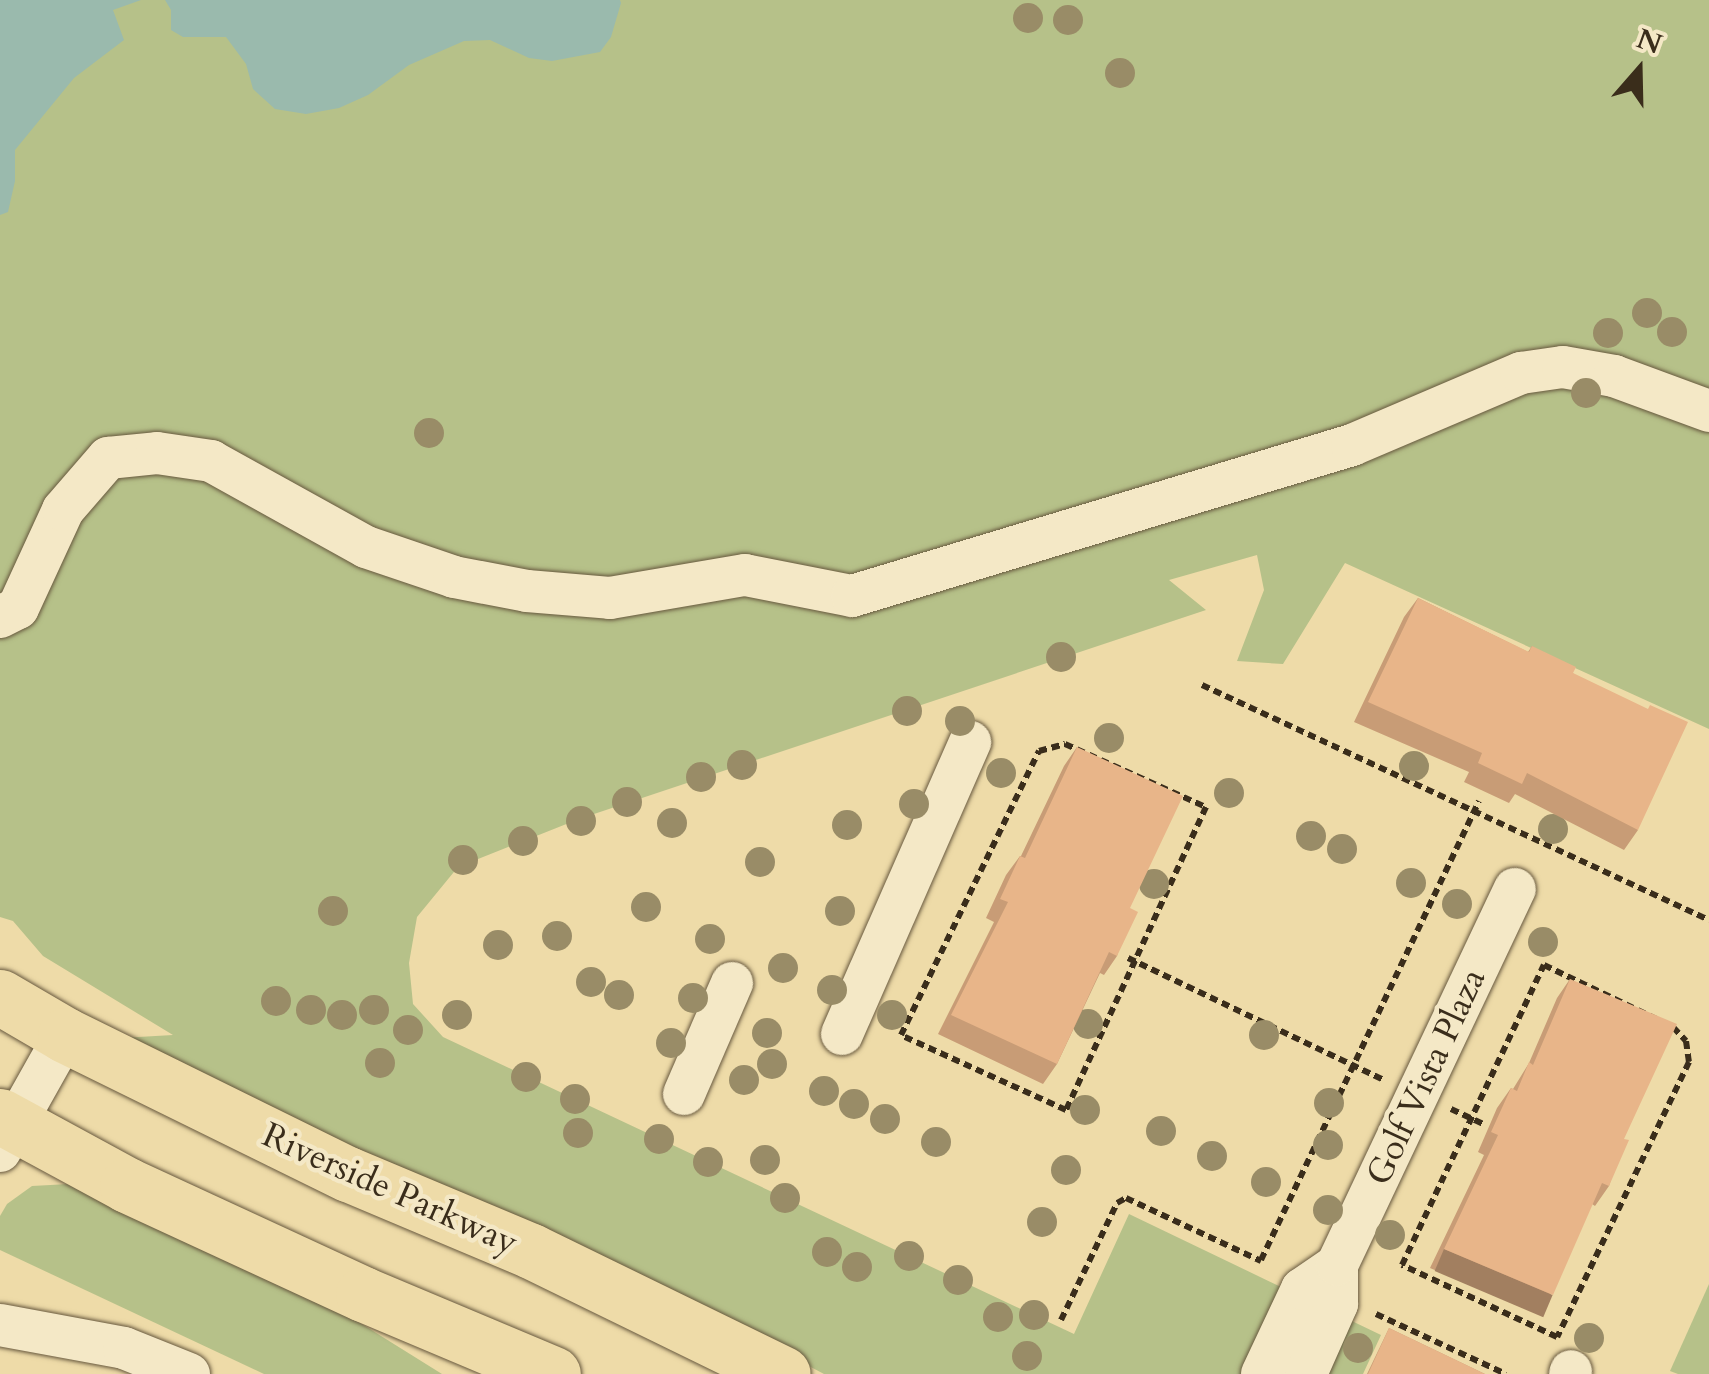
<!DOCTYPE html>
<style>
body{margin:0}
#map{position:relative;width:1709px;height:1374px;overflow:hidden;background:#eedba8;font-family:Cardo,serif}
div>[style]{position:absolute}
.green>*{inset:0;background:#b6c189}
.water>*{inset:0;background:#9abaad}
.path>*{height:6px;margin-top:-3px;transform-origin:0;background:repeating-linear-gradient(90deg,#3a2d1b 0 8px,transparent 0 13px)}
.roads{filter:drop-shadow(0 0 2px #67583e) drop-shadow(0 0 2px #67583e)}
.minor>*{height:42px;margin:-21px;padding:0 21px;transform-origin:21px;border-radius:21px;background:#f4e8c6}
.major>*{height:55px;margin:-27.5px;padding:0 27.5px;transform-origin:27.5px;border-radius:27.5px;background:#eedba8}
.trees>*{width:30px;height:30px;margin:-15px;border-radius:50%;background:#998c67}
.wall>*{inset:0;background:#c89c76}
.shaded-wall>*{inset:0;background:#a27f60;transform-origin:0 0}
.building>*{inset:0;background:#e8b589}
span{translate:-50% -50%;white-space:nowrap;text-align:center;line-height:1.15;-webkit-text-stroke:9px #f4e8c6;paint-order:stroke}
.street-label{font-size:35px;color:#3a2d1b}
.north{position:absolute;left:1589px;top:20px;width:100px;height:100px;-webkit-text-stroke:8px #f4e8c6;paint-order:stroke;rotate:20deg;font-size:28px;font-weight:700;line-height:40px;text-align:center;color:#3a2d1b}
.north::after{content:'';display:block;margin:auto;width:35px;height:45px;background:#3a2d1b;clip-path:polygon(50% 0,100% 100%,50% 72%,0 100%)}
</style>
<div id="map">
<div class="green">
<i style="clip-path:polygon(0 0,1709px 0,1709px 729px,1345px 563px,1283px 664px,1237px 661px,1264px 590px,1257px 555px,1169px 580px,1206px 610px,579px 819px,458px 867px,417px 917px,409px 963px,413px 1004px,443px 1037px,1074px 1334px,1129px 1214px,1381px 1335px,1363px 1374px,824px 1374px,701px 1309px,285px 1121px,121px 1038px,173px 1035px,43px 956px,13px 921px,0 917px)"></i>
<i style="clip-path:polygon(69px 1184px,349px 1316px,442px 1374px,264px 1374px,0 1250px,0 1216px,7px 1204px,32px 1186px)"></i>
<i style="clip-path:polygon(1709px 1284px,1709px 1374px,1678px 1374px,1670px 1371px)"></i>
</div>
<div class="water">
<i style="clip-path:polygon(0 0,141px 0,113px 10px,124px 40px,74px 78px,15px 150px,15px 181px,8px 212px,0 215px)"></i>
<i style="clip-path:polygon(165px 0,620px 0,621px 3px,611px 37px,600px 52px,552px 61px,529px 58px,490px 40px,464px 41px,409px 65px,368px 95px,339px 108px,306px 114px,275px 109px,253px 89px,246px 64px,226px 37px,183px 37px,171px 30px,171px 10px)"></i>
</div>
<div class="path">
<i style="left:1202px;top:685px;width:559px;rotate:24.87deg"></i>
<i style="left:1065px;top:744px;width:154px;rotate:24.1deg"></i>
<i style="left:1206px;top:807px;width:334px;rotate:114.8deg"></i>
<i style="left:1066px;top:1110px;width:181px;rotate:-155.6deg"></i>
<i style="left:901px;top:1035px;width:316px;rotate:-64.1deg"></i>
<i style="left:1039px;top:751px;width:27px;rotate:-15deg"></i>
<i style="left:1128px;top:958px;width:284px;rotate:25.5deg"></i>
<i style="left:1544px;top:965px;width:143px;rotate:25.7deg"></i>
<i style="left:1673px;top:1027px;width:19px;rotate:47deg"></i>
<i style="left:1686px;top:1041px;width:21px;rotate:82deg"></i>
<i style="left:1689px;top:1062px;width:305px;rotate:115.6deg"></i>
<i style="left:1557px;top:1337px;width:171px;rotate:-155.1deg"></i>
<i style="left:1402px;top:1265px;width:332px;rotate:-64.7deg"></i>
<i style="left:1451px;top:1109px;width:38px;rotate:25deg"></i>
<i style="left:1261px;top:1260px;width:508px;rotate:-64.59deg"></i>
<i style="left:1376px;top:1314px;width:143px;rotate:24.8deg"></i>
<i style="left:1061px;top:1320px;width:130px;rotate:-64.4deg"></i>
<i style="left:1117px;top:1203px;width:10px;rotate:-29deg"></i>
<i style="left:1126px;top:1198px;width:149px;rotate:25deg"></i>
</div>
<div class="roads">
<div class="minor">
<i style="left:0;top:617px;width:20px;rotate:-27deg"></i>
<i style="left:18px;top:608px;width:108px;rotate:-65.3deg"></i>
<i style="left:63px;top:510px;width:69px;rotate:-49.1deg"></i>
<i style="left:108px;top:458px;width:49px;rotate:-5.8deg"></i>
<i style="left:157px;top:453px;width:55px;rotate:8.4deg"></i>
<i style="left:211px;top:461px;width:177px;rotate:29deg"></i>
<i style="left:366px;top:547px;width:93px;rotate:18.8deg"></i>
<i style="left:454px;top:577px;width:74px;rotate:10.9deg"></i>
<i style="left:527px;top:591px;width:83px;rotate:4.8deg"></i>
<i style="left:610px;top:598px;width:137px;rotate:-9.7deg"></i>
<i style="left:745px;top:575px;width:109px;rotate:11.1deg"></i>
<i style="left:852px;top:596px;width:522px;rotate:-16.8deg"></i>
<i style="left:1352px;top:445px;width:184px;rotate:-23.1deg"></i>
<i style="left:1521px;top:373px;width:42px;rotate:-8.1deg"></i>
<i style="left:1563px;top:367px;width:52px;rotate:10deg"></i>
<i style="left:1614px;top:376px;width:101px;rotate:20.2deg"></i>
<i style="left:842px;top:1034px;width:319px;rotate:-66.3deg"></i>
<i style="left:684px;top:1094px;width:121px;rotate:-66.6deg"></i>
<i style="left:0;top:1151px;width:133px;rotate:-60.7deg"></i>
<i style="left:0;top:1325px;width:126px;rotate:10.5deg"></i>
<i style="left:124px;top:1348px;width:70px;rotate:21.8deg"></i>
<i style="left:1262px;top:1374px;width:94px;rotate:-64.8deg"></i>
<i style="left:1302px;top:1289px;width:42px;rotate:-34.4deg"></i>
<i style="left:1306px;top:1374px;width:77px;rotate:-66.1deg"></i>
<i style="left:1337px;top:1304px;width:39px;rotate:-90deg"></i>
<i style="left:1337px;top:1265px;width:416px;rotate:-64.7deg"></i>
<i style="left:1570px;top:1374px;width:3px;rotate:-72deg"></i>
</div>
<div class="major">
<i style="left:0;top:997px;width:75px;rotate:30.3deg"></i>
<i style="left:65px;top:1035px;width:315px;rotate:26.2deg"></i>
<i style="left:348px;top:1174px;width:199px;rotate:22.8deg"></i>
<i style="left:531px;top:1251px;width:280px;rotate:26deg"></i>
<i style="left:0;top:1116px;width:145px;rotate:28.5deg"></i>
<i style="left:127px;top:1185px;width:260px;rotate:24.8deg"></i>
<i style="left:363px;top:1294px;width:206px;rotate:22.8deg"></i>
</div>
</div>
<div class="trees">
<i style="left:1028px;top:18px"></i>
<i style="left:1068px;top:20px"></i>
<i style="left:1120px;top:73px"></i>
<i style="left:1647px;top:313px"></i>
<i style="left:1672px;top:332px"></i>
<i style="left:1608px;top:333px"></i>
<i style="left:1586px;top:393px"></i>
<i style="left:429px;top:433px"></i>
<i style="left:1061px;top:657px"></i>
<i style="left:907px;top:711px"></i>
<i style="left:960px;top:721px"></i>
<i style="left:1109px;top:738px"></i>
<i style="left:742px;top:765px"></i>
<i style="left:1414px;top:766px"></i>
<i style="left:1001px;top:773px"></i>
<i style="left:701px;top:777px"></i>
<i style="left:1229px;top:793px"></i>
<i style="left:627px;top:802px"></i>
<i style="left:914px;top:804px"></i>
<i style="left:581px;top:821px"></i>
<i style="left:672px;top:823px"></i>
<i style="left:847px;top:825px"></i>
<i style="left:1553px;top:829px"></i>
<i style="left:1311px;top:836px"></i>
<i style="left:523px;top:841px"></i>
<i style="left:1342px;top:849px"></i>
<i style="left:463px;top:860px"></i>
<i style="left:760px;top:862px"></i>
<i style="left:1411px;top:883px"></i>
<i style="left:1154px;top:884px"></i>
<i style="left:1457px;top:904px"></i>
<i style="left:646px;top:907px"></i>
<i style="left:333px;top:911px"></i>
<i style="left:840px;top:911px"></i>
<i style="left:557px;top:936px"></i>
<i style="left:710px;top:939px"></i>
<i style="left:1543px;top:942px"></i>
<i style="left:498px;top:945px"></i>
<i style="left:783px;top:968px"></i>
<i style="left:591px;top:982px"></i>
<i style="left:832px;top:990px"></i>
<i style="left:619px;top:995px"></i>
<i style="left:693px;top:998px"></i>
<i style="left:276px;top:1001px"></i>
<i style="left:311px;top:1010px"></i>
<i style="left:374px;top:1010px"></i>
<i style="left:342px;top:1015px"></i>
<i style="left:457px;top:1015px"></i>
<i style="left:892px;top:1015px"></i>
<i style="left:1088px;top:1024px"></i>
<i style="left:408px;top:1030px"></i>
<i style="left:767px;top:1033px"></i>
<i style="left:1264px;top:1035px"></i>
<i style="left:671px;top:1043px"></i>
<i style="left:380px;top:1063px"></i>
<i style="left:772px;top:1064px"></i>
<i style="left:526px;top:1077px"></i>
<i style="left:744px;top:1080px"></i>
<i style="left:824px;top:1091px"></i>
<i style="left:575px;top:1099px"></i>
<i style="left:1329px;top:1103px"></i>
<i style="left:854px;top:1104px"></i>
<i style="left:1085px;top:1110px"></i>
<i style="left:885px;top:1119px"></i>
<i style="left:1161px;top:1131px"></i>
<i style="left:578px;top:1133px"></i>
<i style="left:659px;top:1139px"></i>
<i style="left:936px;top:1142px"></i>
<i style="left:1328px;top:1145px"></i>
<i style="left:1212px;top:1156px"></i>
<i style="left:765px;top:1160px"></i>
<i style="left:708px;top:1162px"></i>
<i style="left:1066px;top:1170px"></i>
<i style="left:1266px;top:1182px"></i>
<i style="left:785px;top:1198px"></i>
<i style="left:1328px;top:1210px"></i>
<i style="left:1042px;top:1222px"></i>
<i style="left:1390px;top:1235px"></i>
<i style="left:827px;top:1252px"></i>
<i style="left:909px;top:1256px"></i>
<i style="left:857px;top:1267px"></i>
<i style="left:958px;top:1280px"></i>
<i style="left:1034px;top:1315px"></i>
<i style="left:998px;top:1317px"></i>
<i style="left:1589px;top:1338px"></i>
<i style="left:1358px;top:1348px"></i>
<i style="left:1027px;top:1356px"></i>
</div>
<div class="wall">
<i style="clip-path:polygon(1418px 598px,1528px 652px,1532px 646px,1573px 673px,1638px 830px,1624px 850px,1515px 794px,1509px 803px,1464px 782px,1469px 772px,1354px 722px,1404px 617px)"></i>
<i style="clip-path:polygon(1077px 747px,1130px 908px,1117px 956px,1104px 975px,1100px 973px,1057px 1064px,1043px 1084px,938px 1034px,994px 922px,986px 918px,1006px 875px,1020px 856px,1021px 856px,1064px 766px)"></i>
<i style="clip-path:polygon(1570px 979px,1624px 1139px,1609px 1186px,1595px 1206px,1592px 1204px,1540px 1315px,1430px 1268px,1484px 1155px,1478px 1152px,1497px 1108px,1511px 1088px,1513px 1089px,1529px 1063px,1557px 998px)"></i>
<i style="clip-path:polygon(1389px 1328px,1485px 1374px,1367px 1374px)"></i>
</div>
<div class="shaded-wall">
<i style="left:1444px;top:1249px;width:118px;height:24px;rotate:23deg"></i>
</div>
<div class="building">
<i style="clip-path:polygon(1418px 598px,1529px 652px,1532px 646px,1576px 667px,1573px 673px,1648px 709px,1650px 705px,1688px 722px,1638px 830px,1527px 773px,1522px 784px,1478px 763px,1482px 753px,1368px 702px)"></i>
<i style="clip-path:polygon(1077px 747px,1183px 796px,1130px 908px,1138px 912px,1117px 956px,1109px 952px,1057px 1064px,951px 1015px,1008px 902px,1000px 899px,1020px 856px,1025px 858px)"></i>
<i style="clip-path:polygon(1570px 979px,1677px 1024px,1624px 1139px,1629px 1140px,1609px 1186px,1602px 1183px,1553px 1295px,1444px 1249px,1498px 1135px,1491px 1132px,1511px 1088px,1517px 1091px,1529px 1062px,1533px 1065px)"></i>
<i style="clip-path:polygon(1389px 1328px,1485px 1374px,1368px 1374px)"></i>
</div>
<div class="street-label">
<span style="left:1426px;top:1077px;rotate:-65deg">Golf Vista Plaza</span>
<span style="left:390px;top:1189px;rotate:24deg">Riverside Parkway</span>
</div>
<div class="north">N</div>
</div>
